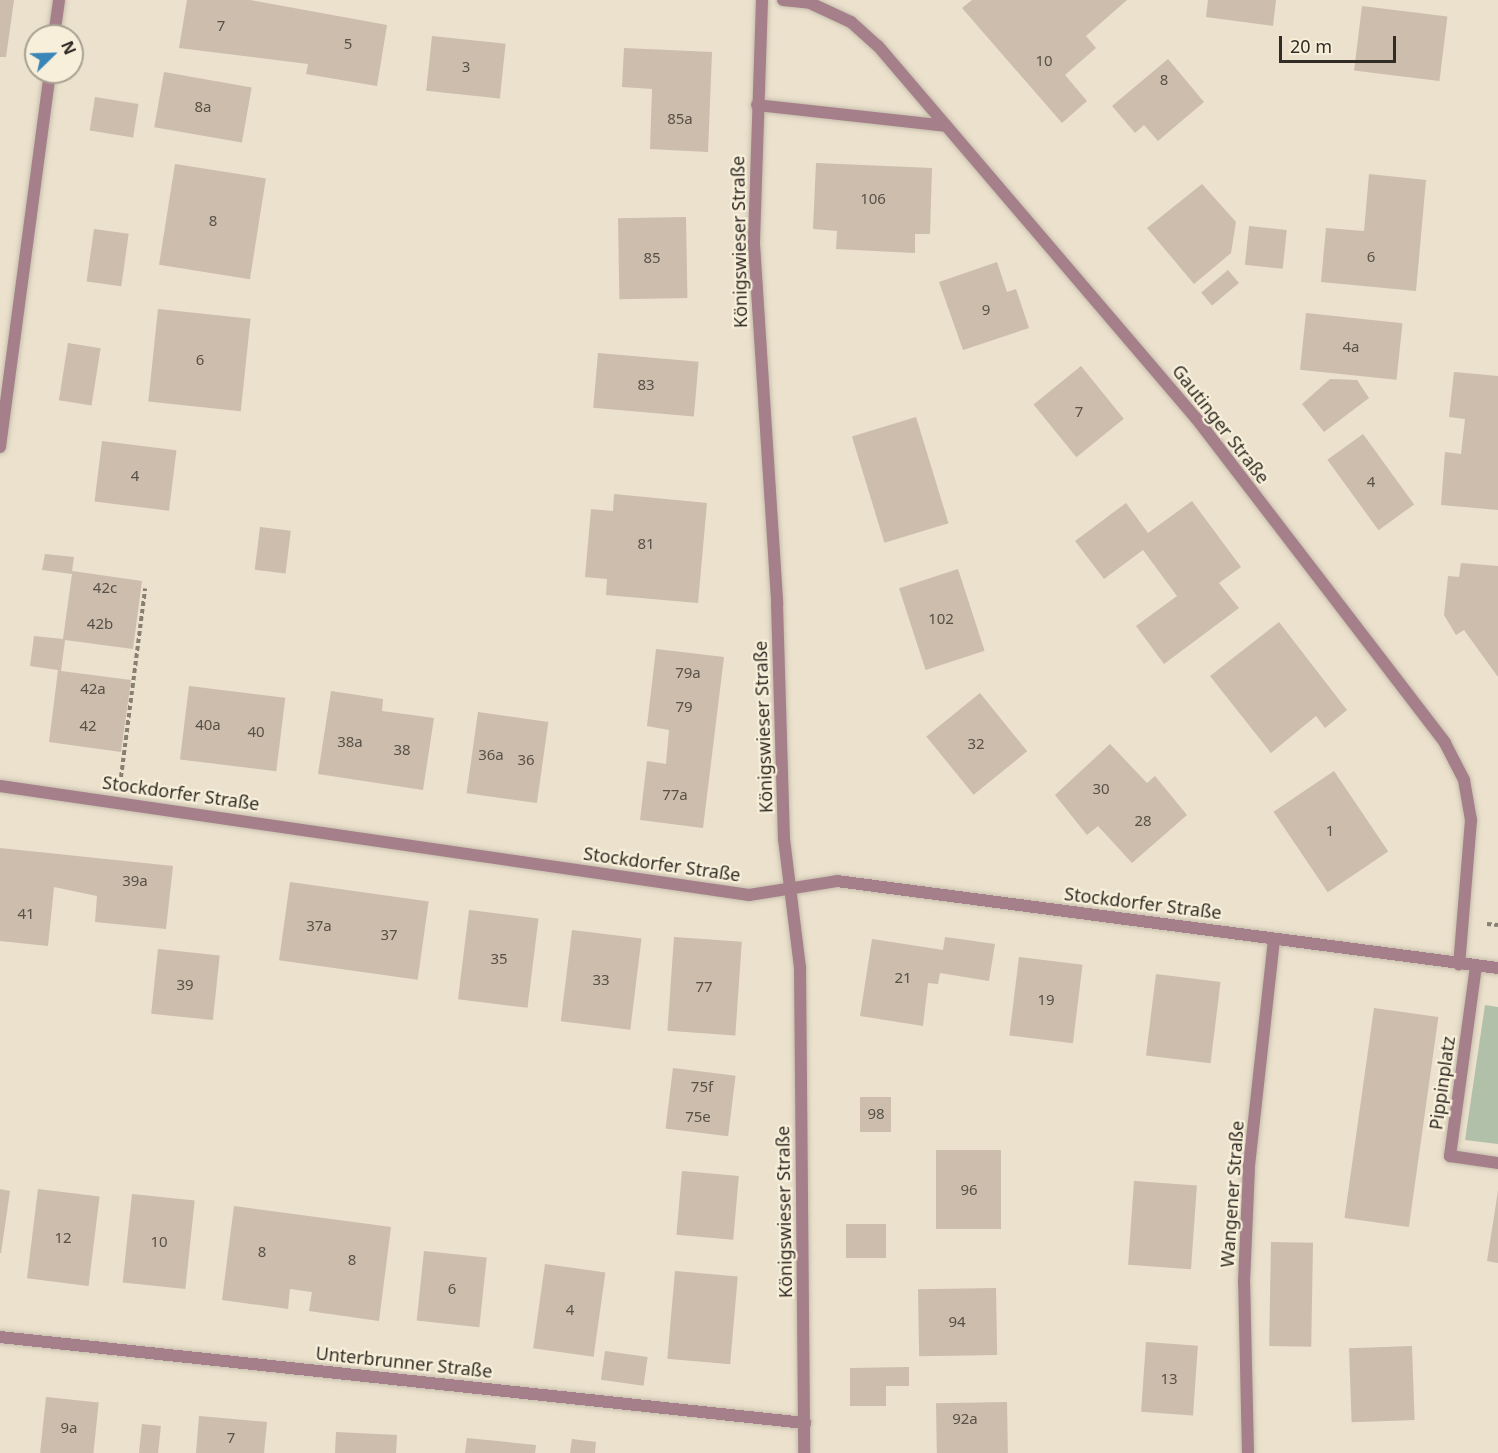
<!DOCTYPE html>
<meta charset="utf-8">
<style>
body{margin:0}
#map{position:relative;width:1498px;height:1453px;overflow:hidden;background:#ebe1cd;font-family:"Noto Sans",sans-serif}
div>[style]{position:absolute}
.green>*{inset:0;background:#b0c0a9}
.building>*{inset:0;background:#ccbdac;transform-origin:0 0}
.path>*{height:4px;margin-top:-2px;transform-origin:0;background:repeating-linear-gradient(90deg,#867f72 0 4.5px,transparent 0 7.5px)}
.roads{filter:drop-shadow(0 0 2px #c6bdac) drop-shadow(0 0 2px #c6bdac)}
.lane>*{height:12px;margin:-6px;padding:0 6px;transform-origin:6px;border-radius:6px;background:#a5808a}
.street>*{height:12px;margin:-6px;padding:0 6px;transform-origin:6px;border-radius:6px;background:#a5808a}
span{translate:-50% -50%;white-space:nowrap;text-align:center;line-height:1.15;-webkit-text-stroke:4.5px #f8efda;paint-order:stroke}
.number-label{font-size:15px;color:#585148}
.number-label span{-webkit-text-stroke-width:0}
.street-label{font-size:18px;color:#312d26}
.north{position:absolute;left:24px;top:24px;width:60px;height:60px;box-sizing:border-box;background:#f8efda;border:2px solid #a8a192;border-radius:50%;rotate:67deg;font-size:16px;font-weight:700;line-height:24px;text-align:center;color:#312d26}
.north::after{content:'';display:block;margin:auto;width:21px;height:27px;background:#3985b8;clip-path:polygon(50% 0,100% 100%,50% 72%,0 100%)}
.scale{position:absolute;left:1279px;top:36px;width:117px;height:27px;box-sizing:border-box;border:3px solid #312d26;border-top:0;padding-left:8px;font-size:18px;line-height:21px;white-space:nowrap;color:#312d26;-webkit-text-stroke:4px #f8efda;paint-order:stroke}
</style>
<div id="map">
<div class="green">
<i style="clip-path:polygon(1485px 1005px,1498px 1007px,1498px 1144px,1465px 1140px)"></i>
</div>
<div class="building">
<i style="clip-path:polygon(0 0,14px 0,6px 57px,0 57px)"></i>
<i style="clip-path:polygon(187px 0,250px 0,387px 25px,377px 86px,306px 74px,308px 64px,179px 48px)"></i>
<i style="clip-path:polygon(972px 0,1127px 0,1086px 36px,1096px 48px,1065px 75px,1087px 101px,1062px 123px,962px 8px)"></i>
<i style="clip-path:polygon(1208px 0,1276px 0,1273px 26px,1206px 17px)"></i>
<i style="left:1362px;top:6px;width:86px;height:65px;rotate:7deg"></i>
<i style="left:432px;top:36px;width:74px;height:55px;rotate:6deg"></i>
<i style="clip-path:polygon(624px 48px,712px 52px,708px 152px,650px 149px,652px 89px,622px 87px)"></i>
<i style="clip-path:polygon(1168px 59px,1204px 102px,1158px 141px,1144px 125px,1135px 133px,1112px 106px)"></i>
<i style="left:164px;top:72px;width:89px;height:56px;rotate:10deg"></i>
<i style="left:95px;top:97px;width:44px;height:34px;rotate:9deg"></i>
<i style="clip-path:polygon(816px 163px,932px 168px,930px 234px,915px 234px,915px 253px,836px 249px,837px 231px,813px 229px)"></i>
<i style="left:175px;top:164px;width:92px;height:102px;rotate:9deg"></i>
<i style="clip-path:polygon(1369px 174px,1426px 180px,1416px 291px,1321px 282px,1326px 228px,1364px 231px)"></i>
<i style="clip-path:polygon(1202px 184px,1236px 222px,1231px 253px,1194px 284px,1147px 228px)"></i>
<i style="left:686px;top:217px;width:81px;height:68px;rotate:89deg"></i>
<i style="left:1249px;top:226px;width:38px;height:39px;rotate:6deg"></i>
<i style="left:94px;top:229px;width:35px;height:53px;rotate:8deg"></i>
<i style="clip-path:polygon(997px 262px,1007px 292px,1016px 289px,1029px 328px,963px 350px,939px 282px)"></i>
<i style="left:1228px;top:270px;width:17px;height:35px;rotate:50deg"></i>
<i style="left:158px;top:309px;width:93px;height:93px;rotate:6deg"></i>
<i style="left:1306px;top:313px;width:97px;height:57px;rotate:6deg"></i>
<i style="left:68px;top:343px;width:33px;height:58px;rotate:9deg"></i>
<i style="left:598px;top:353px;width:101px;height:55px;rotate:5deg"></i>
<i style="left:1081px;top:366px;width:68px;height:61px;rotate:51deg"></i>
<i style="clip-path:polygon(1454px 372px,1498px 376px,1498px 510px,1441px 505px,1445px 452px,1461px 454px,1465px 419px,1449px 417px)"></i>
<i style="clip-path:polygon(1330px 379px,1357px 380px,1369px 398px,1324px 432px,1302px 404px)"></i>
<i style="left:916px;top:417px;width:111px;height:67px;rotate:73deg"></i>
<i style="left:1363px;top:434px;width:87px;height:44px;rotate:54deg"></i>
<i style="left:102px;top:441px;width:75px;height:61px;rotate:7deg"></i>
<i style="clip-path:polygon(614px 494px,707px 503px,698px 603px,606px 595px,607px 579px,585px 577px,591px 509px,613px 511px)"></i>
<i style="clip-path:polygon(1192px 501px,1241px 567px,1219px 583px,1239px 608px,1164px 664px,1136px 626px,1177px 596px,1143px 550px,1104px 579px,1075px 541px,1126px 503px,1148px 533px)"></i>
<i style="left:260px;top:527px;width:31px;height:43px;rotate:7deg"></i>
<i style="clip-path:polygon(45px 554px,74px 557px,72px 571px,142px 581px,133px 649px,65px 640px,61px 671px,131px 680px,121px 752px,49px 742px,58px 670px,30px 666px,34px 636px,63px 639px,72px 574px,42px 570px)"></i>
<i style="clip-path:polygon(1461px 563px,1498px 566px,1498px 677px,1464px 630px,1456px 635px,1444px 615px,1448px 576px,1459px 577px)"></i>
<i style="left:958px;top:569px;width:86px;height:62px;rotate:72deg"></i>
<i style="clip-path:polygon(1279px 622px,1347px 710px,1325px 728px,1316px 716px,1271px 753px,1210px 676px)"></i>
<i style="clip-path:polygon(656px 649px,724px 657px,703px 828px,640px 820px,647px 761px,666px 764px,669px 730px,647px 726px)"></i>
<i style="left:189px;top:686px;width:97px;height:74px;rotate:7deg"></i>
<i style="clip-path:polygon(331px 691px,383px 699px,382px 711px,434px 718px,423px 790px,318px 774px)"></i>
<i style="left:980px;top:693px;width:75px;height:69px;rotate:51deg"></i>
<i style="left:478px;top:712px;width:71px;height:82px;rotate:8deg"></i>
<i style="clip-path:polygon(1110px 744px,1147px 783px,1155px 776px,1187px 815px,1132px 863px,1098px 826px,1087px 835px,1055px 795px)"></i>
<i style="left:1334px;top:771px;width:97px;height:73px;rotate:56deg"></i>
<i style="clip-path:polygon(0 848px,173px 866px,166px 929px,95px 922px,97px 896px,54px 887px,48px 946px,0 941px)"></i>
<i style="left:290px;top:882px;width:140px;height:79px;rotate:8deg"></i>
<i style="left:469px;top:910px;width:70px;height:90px;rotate:7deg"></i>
<i style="left:572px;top:930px;width:70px;height:92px;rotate:7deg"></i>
<i style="left:674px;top:937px;width:68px;height:94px;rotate:4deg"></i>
<i style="clip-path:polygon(945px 937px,995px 944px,989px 981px,940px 973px,938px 984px,928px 983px,923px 1026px,860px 1016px,872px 939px,943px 950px)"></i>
<i style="left:158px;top:949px;width:62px;height:65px;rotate:6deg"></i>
<i style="left:1019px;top:957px;width:64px;height:79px;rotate:7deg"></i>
<i style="left:1156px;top:974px;width:65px;height:82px;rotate:7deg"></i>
<i style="left:1374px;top:1008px;width:65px;height:212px;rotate:8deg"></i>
<i style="left:673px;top:1068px;width:63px;height:61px;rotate:7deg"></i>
<i style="left:860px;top:1097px;width:31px;height:35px"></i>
<i style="left:936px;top:1150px;width:65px;height:79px"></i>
<i style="left:682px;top:1171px;width:57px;height:64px;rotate:5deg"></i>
<i style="left:1134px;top:1181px;width:63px;height:84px;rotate:4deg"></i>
<i style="clip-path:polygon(0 1189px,10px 1191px,1px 1253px,0 1253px)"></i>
<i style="left:38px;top:1189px;width:62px;height:90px;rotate:7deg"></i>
<i style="clip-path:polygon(1498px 1191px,1498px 1263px,1487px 1261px)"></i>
<i style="left:132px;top:1194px;width:63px;height:89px;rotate:6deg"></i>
<i style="clip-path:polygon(234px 1206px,391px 1227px,379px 1321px,309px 1311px,312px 1292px,290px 1289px,288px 1309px,222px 1300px)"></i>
<i style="left:846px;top:1224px;width:40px;height:34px"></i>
<i style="left:1271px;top:1242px;width:42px;height:104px;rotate:1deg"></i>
<i style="left:424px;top:1251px;width:63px;height:70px;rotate:6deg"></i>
<i style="left:545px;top:1264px;width:61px;height:85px;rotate:8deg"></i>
<i style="left:675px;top:1271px;width:63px;height:88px;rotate:5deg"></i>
<i style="left:996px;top:1288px;width:67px;height:78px;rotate:89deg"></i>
<i style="left:1146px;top:1342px;width:52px;height:70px;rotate:4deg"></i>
<i style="left:1412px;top:1346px;width:74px;height:63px;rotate:88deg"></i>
<i style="left:605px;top:1351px;width:43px;height:29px;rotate:8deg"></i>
<i style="clip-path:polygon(909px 1367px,909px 1386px,886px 1386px,886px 1406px,850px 1406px,850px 1368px)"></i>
<i style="left:46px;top:1397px;width:53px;height:56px;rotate:6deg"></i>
<i style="left:1007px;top:1402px;width:51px;height:71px;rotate:89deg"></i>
<i style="clip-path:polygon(199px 1416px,267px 1422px,264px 1453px,196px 1453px)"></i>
<i style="left:142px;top:1424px;width:19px;height:29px;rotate:6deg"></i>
<i style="clip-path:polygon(336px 1432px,397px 1435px,396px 1453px,335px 1453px)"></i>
<i style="clip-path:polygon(467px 1438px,536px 1445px,535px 1453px,465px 1453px)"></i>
<i style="clip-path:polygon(572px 1439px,596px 1442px,595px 1453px,570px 1453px)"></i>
</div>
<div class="path">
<i style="left:121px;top:777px;width:190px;rotate:-82.7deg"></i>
<i style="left:1487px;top:924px;width:11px;rotate:5deg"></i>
</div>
<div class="roads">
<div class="lane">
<i style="left:757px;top:105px;width:190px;rotate:6.3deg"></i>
<i style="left:1476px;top:966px;width:192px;rotate:97.8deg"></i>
<i style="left:1450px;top:1156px;width:49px;rotate:8.3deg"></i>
</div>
<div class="street">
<i style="left:762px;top:0;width:244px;rotate:91.9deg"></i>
<i style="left:754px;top:244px;width:361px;rotate:86.3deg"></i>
<i style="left:777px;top:604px;width:235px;rotate:88.3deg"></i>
<i style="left:784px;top:839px;width:129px;rotate:82.9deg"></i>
<i style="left:800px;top:967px;width:486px;rotate:89.5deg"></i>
<i style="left:783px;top:0;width:27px;rotate:6deg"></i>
<i style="left:810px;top:3px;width:45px;rotate:24.9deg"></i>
<i style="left:851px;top:22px;width:36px;rotate:42deg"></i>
<i style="left:878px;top:46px;width:489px;rotate:49.5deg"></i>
<i style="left:1196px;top:418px;width:409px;rotate:52.5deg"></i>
<i style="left:1445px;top:743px;width:42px;rotate:62.8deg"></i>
<i style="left:1464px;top:780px;width:41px;rotate:80.1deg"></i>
<i style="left:1471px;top:820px;width:145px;rotate:94.7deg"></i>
<i style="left:54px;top:36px;width:36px;rotate:-82deg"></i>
<i style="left:0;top:447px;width:378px;rotate:-82.4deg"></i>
<i style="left:0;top:786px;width:757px;rotate:8.28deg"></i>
<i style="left:749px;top:895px;width:89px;rotate:-9deg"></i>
<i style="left:837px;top:881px;width:667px;rotate:7.5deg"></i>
<i style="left:0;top:1337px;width:810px;rotate:6.1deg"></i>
<i style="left:1248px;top:1453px;width:171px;rotate:-91.3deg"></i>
<i style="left:1244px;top:1282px;width:116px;rotate:-87.5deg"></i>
<i style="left:1249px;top:1166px;width:228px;rotate:-83.7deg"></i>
</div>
</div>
<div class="number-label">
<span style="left:221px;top:26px">7</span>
<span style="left:348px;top:44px">5</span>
<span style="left:1044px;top:61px">10</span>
<span style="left:466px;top:67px">3</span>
<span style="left:1164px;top:80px">8</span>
<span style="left:203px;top:107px">8a</span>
<span style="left:680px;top:119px">85a</span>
<span style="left:873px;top:199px">106</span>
<span style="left:213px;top:221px">8</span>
<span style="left:1371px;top:257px">6</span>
<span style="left:652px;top:258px">85</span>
<span style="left:986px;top:310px">9</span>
<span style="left:1351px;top:347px">4a</span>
<span style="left:200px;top:360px">6</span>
<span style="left:646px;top:385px">83</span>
<span style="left:1079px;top:412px">7</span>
<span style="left:135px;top:476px">4</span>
<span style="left:1371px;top:482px">4</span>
<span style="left:646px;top:544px">81</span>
<span style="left:105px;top:588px">42c</span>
<span style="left:941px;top:619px">102</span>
<span style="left:100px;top:624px">42b</span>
<span style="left:688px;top:673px">79a</span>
<span style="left:93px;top:689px">42a</span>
<span style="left:684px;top:707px">79</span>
<span style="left:208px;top:725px">40a</span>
<span style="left:88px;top:726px">42</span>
<span style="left:256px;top:732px">40</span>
<span style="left:350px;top:742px">38a</span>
<span style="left:976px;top:744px">32</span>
<span style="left:402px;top:750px">38</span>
<span style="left:491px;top:755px">36a</span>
<span style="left:526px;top:760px">36</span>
<span style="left:1101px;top:789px">30</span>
<span style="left:675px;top:795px">77a</span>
<span style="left:1143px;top:821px">28</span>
<span style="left:1330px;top:831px">1</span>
<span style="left:135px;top:881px">39a</span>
<span style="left:26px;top:914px">41</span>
<span style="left:319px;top:926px">37a</span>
<span style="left:389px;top:935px">37</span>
<span style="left:499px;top:959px">35</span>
<span style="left:903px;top:978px">21</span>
<span style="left:601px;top:980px">33</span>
<span style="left:185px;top:985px">39</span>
<span style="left:704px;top:987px">77</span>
<span style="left:1046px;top:1000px">19</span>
<span style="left:702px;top:1087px">75f</span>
<span style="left:876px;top:1114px">98</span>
<span style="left:698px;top:1117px">75e</span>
<span style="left:969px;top:1190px">96</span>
<span style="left:63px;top:1238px">12</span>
<span style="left:159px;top:1242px">10</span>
<span style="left:262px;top:1252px">8</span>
<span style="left:352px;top:1260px">8</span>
<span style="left:452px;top:1289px">6</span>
<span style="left:570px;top:1310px">4</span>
<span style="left:957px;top:1322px">94</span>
<span style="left:1169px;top:1379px">13</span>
<span style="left:965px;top:1419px">92a</span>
<span style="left:69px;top:1428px">9a</span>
<span style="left:231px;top:1438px">7</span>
</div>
<div class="street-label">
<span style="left:739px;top:242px;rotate:-91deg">Königswieser Straße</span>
<span style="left:1221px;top:424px;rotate:52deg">Gautinger Straße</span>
<span style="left:763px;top:727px;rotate:-92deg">Königswieser Straße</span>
<span style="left:181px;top:793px;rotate:8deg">Stockdorfer Straße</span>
<span style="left:662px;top:864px;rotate:8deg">Stockdorfer Straße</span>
<span style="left:1143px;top:903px;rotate:7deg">Stockdorfer Straße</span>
<span style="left:1442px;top:1083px;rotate:-82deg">Pippinplatz</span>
<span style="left:1232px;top:1194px;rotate:-86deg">Wangener Straße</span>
<span style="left:784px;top:1212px;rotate:-91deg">Königswieser Straße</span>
<span style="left:404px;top:1362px;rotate:6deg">Unterbrunner Straße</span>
</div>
<div class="north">N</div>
<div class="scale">20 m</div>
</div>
